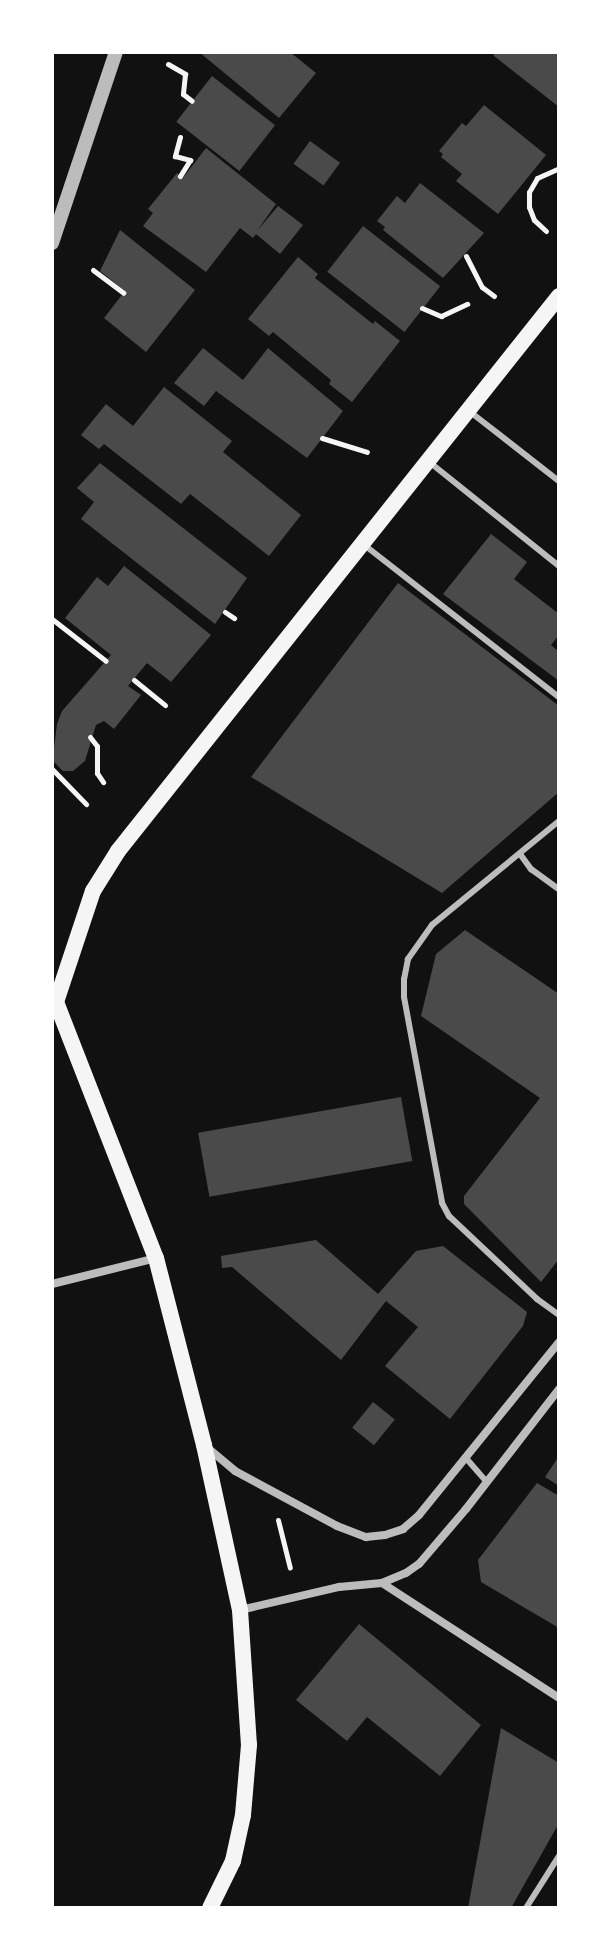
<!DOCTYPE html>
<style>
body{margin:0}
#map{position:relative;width:611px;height:1960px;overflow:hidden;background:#111;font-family:"Archivo Narrow",sans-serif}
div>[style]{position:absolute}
.building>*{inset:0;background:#4a4a4a;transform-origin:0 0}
.path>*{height:5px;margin:-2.5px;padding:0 2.5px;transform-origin:2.5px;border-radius:2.5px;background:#f5f5f5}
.service>*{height:6px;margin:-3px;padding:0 3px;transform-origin:3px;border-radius:3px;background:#bcbcbc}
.minor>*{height:8px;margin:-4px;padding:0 4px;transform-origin:4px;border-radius:4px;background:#bcbcbc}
.tertiary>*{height:14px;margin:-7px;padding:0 7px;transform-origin:7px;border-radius:7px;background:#bcbcbc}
.secondary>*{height:16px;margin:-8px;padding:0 8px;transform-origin:8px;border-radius:8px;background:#f5f5f5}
span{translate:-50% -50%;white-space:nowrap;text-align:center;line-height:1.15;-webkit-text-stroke:7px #fff;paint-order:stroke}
.frame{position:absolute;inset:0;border:54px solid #fff;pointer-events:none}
</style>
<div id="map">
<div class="building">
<i style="clip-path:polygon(199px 52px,290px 52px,316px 73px,279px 118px)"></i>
<i style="clip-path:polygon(493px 52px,559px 52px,559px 107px,494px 56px)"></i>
<i style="left:212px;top:76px;width:80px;height:58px;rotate:38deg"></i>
<i style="clip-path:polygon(484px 105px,546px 155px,498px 214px,456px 181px,462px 174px,441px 157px,443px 154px,439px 151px,462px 123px,466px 126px)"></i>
<i style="left:310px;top:141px;width:37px;height:28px;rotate:36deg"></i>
<i style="clip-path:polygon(206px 148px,276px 204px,257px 231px,278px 206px,303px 225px,280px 254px,256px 234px,253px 238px,240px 228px,206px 272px,143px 226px,153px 213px,148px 209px,177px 173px,183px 178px)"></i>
<i style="clip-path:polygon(420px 183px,484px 233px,443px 278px,383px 230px,385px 227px,377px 221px,397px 196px,405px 203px)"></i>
<i style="left:363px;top:226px;width:98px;height:58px;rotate:38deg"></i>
<i style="clip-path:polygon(120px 230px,195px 290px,146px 352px,104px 318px,125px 291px,100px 271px)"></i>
<i style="clip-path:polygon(298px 257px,318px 274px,315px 278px,373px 324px,375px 321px,400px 341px,352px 402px,329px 384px,331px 380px,273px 332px,269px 336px,248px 319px)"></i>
<i style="clip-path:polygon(203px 348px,243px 380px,268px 348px,343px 411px,307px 458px,216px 391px,204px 406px,174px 383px)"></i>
<i style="clip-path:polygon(164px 387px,232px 441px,223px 452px,301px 515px,269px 556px,190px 494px,181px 504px,104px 444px,99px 449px,81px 435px,106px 404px,133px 426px)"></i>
<i style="clip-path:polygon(100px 463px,247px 578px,215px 624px,81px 519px,94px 502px,77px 488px)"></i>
<i style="clip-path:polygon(491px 534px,527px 562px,514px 579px,559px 614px,559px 635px,551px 645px,559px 652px,559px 681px,443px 594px)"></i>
<i style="clip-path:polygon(124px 566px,211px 635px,171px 682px,147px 663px,128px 686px,141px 695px,114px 729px,104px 721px,96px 725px,85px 761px,73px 771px,63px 771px,54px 762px,53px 756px,57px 724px,62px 711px,111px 655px,65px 618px,97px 577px,108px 586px)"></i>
<i style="clip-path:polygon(398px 583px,559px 706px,559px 792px,442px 893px,251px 777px)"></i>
<i style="clip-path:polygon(465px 930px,559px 994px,559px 1259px,541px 1282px,464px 1204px,464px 1196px,540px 1098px,421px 1016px,436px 954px)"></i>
<i style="left:401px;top:1097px;width:65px;height:206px;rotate:80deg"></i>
<i style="clip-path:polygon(316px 1240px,378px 1294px,416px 1251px,443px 1246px,527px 1312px,523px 1326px,450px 1419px,385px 1366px,418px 1327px,386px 1301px,341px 1360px,232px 1267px,222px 1268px,221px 1256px)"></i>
<i style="left:373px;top:1402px;width:28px;height:33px;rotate:39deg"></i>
<i style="clip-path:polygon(559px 1456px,559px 1486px,545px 1477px)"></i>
<i style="clip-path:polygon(537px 1483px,559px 1496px,559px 1628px,481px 1582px,478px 1560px)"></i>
<i style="clip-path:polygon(359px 1624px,481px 1725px,440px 1776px,367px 1717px,347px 1741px,296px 1700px)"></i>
<i style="clip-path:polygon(501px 1728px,559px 1763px,559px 1823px,511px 1908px,468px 1908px)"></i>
</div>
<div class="path">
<i style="left:168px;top:64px;width:20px;rotate:30deg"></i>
<i style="left:185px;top:74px;width:20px;rotate:96deg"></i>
<i style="left:183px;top:94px;width:11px;rotate:38deg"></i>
<i style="left:180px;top:137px;width:20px;rotate:105deg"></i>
<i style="left:175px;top:156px;width:16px;rotate:15deg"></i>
<i style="left:190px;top:160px;width:19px;rotate:122deg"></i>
<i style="left:546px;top:231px;width:16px;rotate:-137deg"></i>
<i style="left:534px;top:220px;width:14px;rotate:-111deg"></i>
<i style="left:529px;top:207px;width:15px;rotate:-90deg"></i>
<i style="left:529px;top:192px;width:16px;rotate:-60deg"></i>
<i style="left:537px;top:178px;width:24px;rotate:-24deg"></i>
<i style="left:466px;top:256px;width:35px;rotate:63deg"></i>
<i style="left:482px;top:287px;width:15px;rotate:37deg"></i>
<i style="left:93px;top:270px;width:38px;rotate:37deg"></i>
<i style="left:422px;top:308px;width:21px;rotate:23deg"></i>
<i style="left:441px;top:316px;width:29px;rotate:-25deg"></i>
<i style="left:322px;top:438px;width:47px;rotate:17.3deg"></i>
<i style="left:225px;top:612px;width:11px;rotate:34deg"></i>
<i style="left:52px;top:619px;width:68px;rotate:37.9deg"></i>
<i style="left:134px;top:680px;width:40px;rotate:39deg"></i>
<i style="left:90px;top:737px;width:11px;rotate:52deg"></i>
<i style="left:97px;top:746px;width:27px;rotate:90deg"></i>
<i style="left:97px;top:773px;width:11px;rotate:56deg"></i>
<i style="left:52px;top:769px;width:49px;rotate:45.8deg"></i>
<i style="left:278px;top:1520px;width:49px;rotate:76deg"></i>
</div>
<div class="service">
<i style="left:469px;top:411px;width:114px;rotate:37.9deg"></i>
<i style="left:428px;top:461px;width:168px;rotate:38.7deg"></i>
<i style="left:363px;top:544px;width:249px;rotate:38deg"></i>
<i style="left:559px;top:821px;width:164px;rotate:140.7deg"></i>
<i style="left:432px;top:925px;width:42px;rotate:125.2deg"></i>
<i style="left:408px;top:959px;width:20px;rotate:101deg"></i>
<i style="left:404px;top:979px;width:18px;rotate:90deg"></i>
<i style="left:404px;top:997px;width:209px;rotate:79.5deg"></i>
<i style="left:442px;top:1203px;width:15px;rotate:62deg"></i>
<i style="left:449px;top:1216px;width:121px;rotate:43.3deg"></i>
<i style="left:537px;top:1299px;width:27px;rotate:36deg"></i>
<i style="left:520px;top:854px;width:19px;rotate:54deg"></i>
<i style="left:531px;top:869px;width:34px;rotate:36deg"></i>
<i style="left:465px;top:1457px;width:33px;rotate:49deg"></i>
<i style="left:526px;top:1908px;width:62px;rotate:-57.6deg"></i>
</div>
<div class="minor">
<i style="left:52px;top:1284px;width:107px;rotate:-14deg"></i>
<i style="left:209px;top:1449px;width:34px;rotate:40deg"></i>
<i style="left:235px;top:1471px;width:116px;rotate:28.3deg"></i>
<i style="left:337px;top:1526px;width:31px;rotate:21deg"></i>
<i style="left:366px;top:1537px;width:19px;rotate:-6deg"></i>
<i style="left:385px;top:1535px;width:19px;rotate:-18deg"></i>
<i style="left:403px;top:1529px;width:21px;rotate:-41deg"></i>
<i style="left:419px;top:1515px;width:223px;rotate:-51deg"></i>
<i style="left:382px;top:1583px;width:211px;rotate:33deg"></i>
<i style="left:240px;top:1610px;width:102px;rotate:-13.1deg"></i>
<i style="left:339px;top:1587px;width:43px;rotate:-5.3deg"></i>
<i style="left:382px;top:1583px;width:26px;rotate:-23deg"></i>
<i style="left:406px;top:1573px;width:16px;rotate:-35deg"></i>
<i style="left:419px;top:1564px;width:72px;rotate:-49.5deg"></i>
<i style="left:466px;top:1509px;width:152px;rotate:-52.2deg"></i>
</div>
<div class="tertiary">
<i style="left:52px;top:243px;width:201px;rotate:-71.5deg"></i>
</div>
<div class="secondary">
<i style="left:56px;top:1002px;width:275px;rotate:68.7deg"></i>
<i style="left:156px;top:1258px;width:193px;rotate:75.6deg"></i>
<i style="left:204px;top:1445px;width:169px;rotate:77.7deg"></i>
<i style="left:240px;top:1610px;width:135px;rotate:86.2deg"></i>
<i style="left:249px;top:1745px;width:70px;rotate:94.9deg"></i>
<i style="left:243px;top:1815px;width:47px;rotate:102.3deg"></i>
<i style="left:233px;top:1861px;width:52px;rotate:116.1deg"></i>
<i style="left:56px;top:1002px;width:117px;rotate:-71.6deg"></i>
<i style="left:93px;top:891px;width:47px;rotate:-58deg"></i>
<i style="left:118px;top:851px;width:709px;rotate:-51.53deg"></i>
</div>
<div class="frame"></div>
</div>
